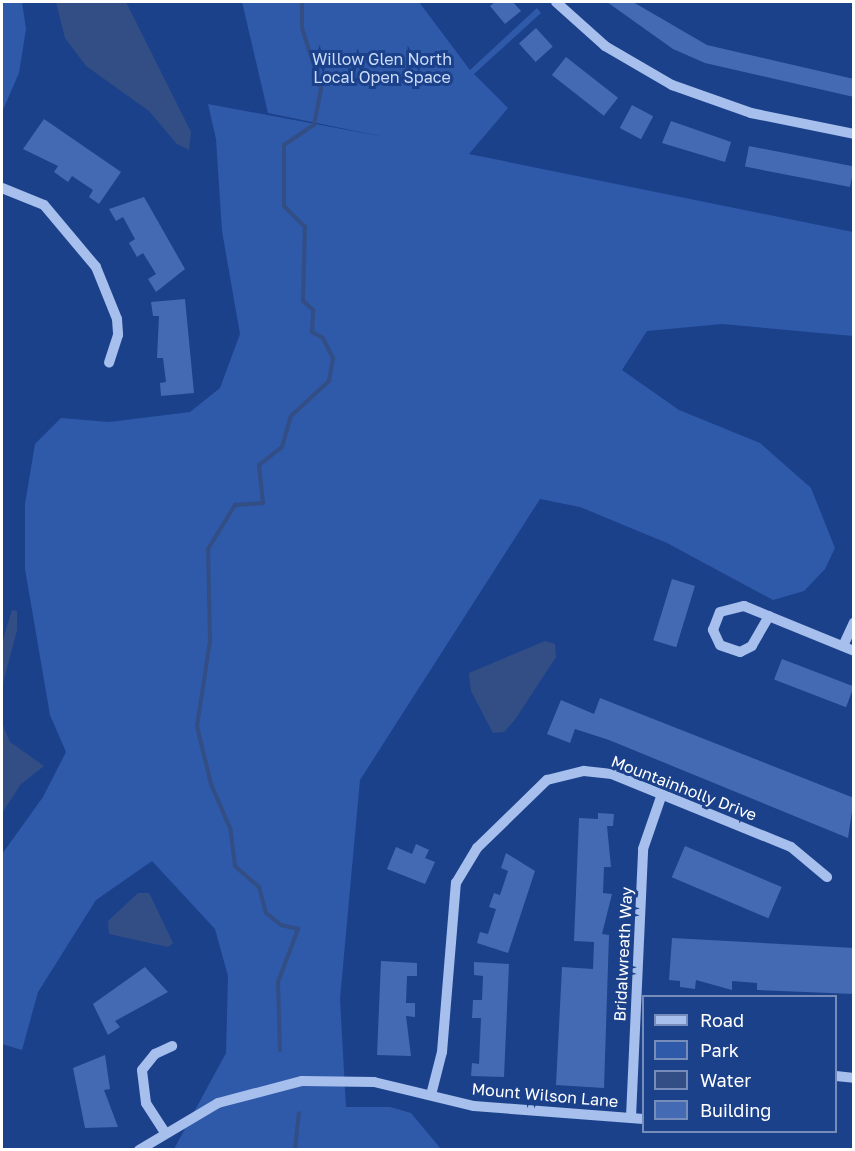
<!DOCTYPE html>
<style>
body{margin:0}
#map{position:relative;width:855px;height:1151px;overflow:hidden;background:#1c418b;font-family:"Golos Text",sans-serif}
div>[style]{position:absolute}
.green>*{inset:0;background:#2f59a9}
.water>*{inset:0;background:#324e85}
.stream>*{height:4px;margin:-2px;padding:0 2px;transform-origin:2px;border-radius:2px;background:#324e85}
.building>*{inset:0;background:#446ab3;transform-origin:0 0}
.minor>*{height:10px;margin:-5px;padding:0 5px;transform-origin:5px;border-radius:5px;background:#a7bfed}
span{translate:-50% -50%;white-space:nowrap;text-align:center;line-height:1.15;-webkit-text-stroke:6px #1c418b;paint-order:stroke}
.park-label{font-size:16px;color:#ccdcf9}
.street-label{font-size:16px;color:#fff}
.frame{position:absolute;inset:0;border:3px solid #fff;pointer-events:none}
.legend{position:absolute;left:642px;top:995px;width:195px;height:138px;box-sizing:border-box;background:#1c418b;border:2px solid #778db9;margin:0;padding:8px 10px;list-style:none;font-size:18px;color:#fff}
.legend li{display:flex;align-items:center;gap:12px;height:30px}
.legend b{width:30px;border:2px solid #778db9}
</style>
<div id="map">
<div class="green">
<i style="clip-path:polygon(2px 2px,22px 2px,26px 29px,19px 73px,2px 112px)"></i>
<i style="clip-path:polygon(242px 2px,419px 2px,470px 70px,537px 8px,541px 13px,474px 74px,508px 108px,469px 154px,853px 232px,853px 336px,722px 324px,647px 331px,622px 370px,679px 410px,760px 443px,811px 488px,835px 548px,825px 569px,804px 591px,773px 600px,667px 543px,580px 507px,540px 499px,360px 780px,340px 999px,346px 1107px,390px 1107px,411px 1113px,441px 1149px,174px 1149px,226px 1053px,228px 976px,215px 929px,152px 861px,96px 900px,38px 992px,22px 1050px,2px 1044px,2px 854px,43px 797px,66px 752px,50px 715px,25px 569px,25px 504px,35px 444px,61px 418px,109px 422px,190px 412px,220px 388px,240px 334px,222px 231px,216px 139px,208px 104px,385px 137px,268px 113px)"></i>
</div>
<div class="water">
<i style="clip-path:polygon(56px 2px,126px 2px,191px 132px,189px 150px,177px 144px,149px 111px,86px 66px,65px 38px)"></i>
<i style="clip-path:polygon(12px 610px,17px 611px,17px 630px,2px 687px,2px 643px)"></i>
<i style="clip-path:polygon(545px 641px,555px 644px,556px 657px,514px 721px,504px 732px,493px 733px,471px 691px,469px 673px)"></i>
<i style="clip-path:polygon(2px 723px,10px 742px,44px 766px,21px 784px,2px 813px)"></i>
<i style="clip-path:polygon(138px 893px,149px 893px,154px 903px,173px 943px,168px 947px,109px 934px,108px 921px)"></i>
</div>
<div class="stream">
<i style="left:280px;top:1050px;width:68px;rotate:-91.7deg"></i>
<i style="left:278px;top:982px;width:57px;rotate:-69.3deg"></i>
<i style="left:298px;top:929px;width:17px;rotate:-167deg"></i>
<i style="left:281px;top:925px;width:19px;rotate:-141deg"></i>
<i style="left:266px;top:913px;width:27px;rotate:-105deg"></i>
<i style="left:259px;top:887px;width:32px;rotate:-139deg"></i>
<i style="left:235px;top:866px;width:38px;rotate:-97deg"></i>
<i style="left:230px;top:828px;width:48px;rotate:-113.4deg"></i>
<i style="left:211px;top:784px;width:60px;rotate:-103.6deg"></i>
<i style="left:197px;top:726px;width:86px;rotate:-81.3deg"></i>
<i style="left:210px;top:641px;width:92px;rotate:-91.2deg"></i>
<i style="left:208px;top:549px;width:52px;rotate:-58.5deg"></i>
<i style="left:235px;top:505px;width:28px;rotate:-4deg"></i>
<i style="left:263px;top:503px;width:38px;rotate:-96deg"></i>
<i style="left:259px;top:465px;width:29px;rotate:-38deg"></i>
<i style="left:282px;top:447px;width:32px;rotate:-74deg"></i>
<i style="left:291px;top:416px;width:52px;rotate:-42.6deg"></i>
<i style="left:329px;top:381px;width:23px;rotate:-80deg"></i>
<i style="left:333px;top:358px;width:22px;rotate:-117deg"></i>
<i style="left:323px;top:338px;width:13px;rotate:-151deg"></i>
<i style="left:312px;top:332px;width:22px;rotate:-87deg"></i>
<i style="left:313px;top:310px;width:13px;rotate:-138deg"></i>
<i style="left:303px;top:301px;width:74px;rotate:-88.5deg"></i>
<i style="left:305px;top:227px;width:30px;rotate:-135deg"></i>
<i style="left:284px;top:206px;width:61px;rotate:-90deg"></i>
<i style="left:284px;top:145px;width:36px;rotate:-34deg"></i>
<i style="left:314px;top:125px;width:38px;rotate:-79deg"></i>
<i style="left:321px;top:88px;width:63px;rotate:-107.6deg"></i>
<i style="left:302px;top:28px;width:26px;rotate:-90deg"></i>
<i style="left:295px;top:1150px;width:37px;rotate:-84deg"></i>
</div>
<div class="building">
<i style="clip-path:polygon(495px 2px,513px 2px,521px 11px,505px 24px,490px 6px)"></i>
<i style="clip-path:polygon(607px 2px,633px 2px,707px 45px,854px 79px,854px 97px,705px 63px,673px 49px)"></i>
<i style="left:536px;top:28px;width:25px;height:23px;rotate:48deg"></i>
<i style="left:566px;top:57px;width:66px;height:23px;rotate:38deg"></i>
<i style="left:632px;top:105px;width:24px;height:26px;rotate:28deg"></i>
<i style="clip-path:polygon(44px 119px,121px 172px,99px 204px,89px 197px,93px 190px,72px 176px,68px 182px,54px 172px,58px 166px,23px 149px)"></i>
<i style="clip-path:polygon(671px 121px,731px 142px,725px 162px,662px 143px)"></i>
<i style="left:749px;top:146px;width:107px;height:21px;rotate:11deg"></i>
<i style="clip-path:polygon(144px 197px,185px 269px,156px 292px,148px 279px,156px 274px,143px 253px,137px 257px,129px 243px,135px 239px,123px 217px,116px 221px,109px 209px)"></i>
<i style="clip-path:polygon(185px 299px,194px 393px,161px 396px,160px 383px,166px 382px,163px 358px,157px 358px,159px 316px,153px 316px,151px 302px)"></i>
<i style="left:672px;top:579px;width:24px;height:64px;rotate:17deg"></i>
<i style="left:782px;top:659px;width:77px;height:22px;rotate:21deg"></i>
<i style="clip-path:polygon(600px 698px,854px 798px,848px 838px,609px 740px,575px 729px,570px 743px,547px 734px,561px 700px,594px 714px)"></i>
<i style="clip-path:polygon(598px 813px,614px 814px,613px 826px,607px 826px,611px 867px,604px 867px,603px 893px,612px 894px,602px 934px,609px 935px,604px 1088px,556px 1085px,562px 967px,593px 969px,594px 942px,574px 941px,579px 818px,598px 819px)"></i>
<i style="clip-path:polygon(416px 844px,429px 850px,425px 858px,435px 862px,425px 884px,387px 869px,396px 847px,412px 854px)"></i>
<i style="left:685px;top:846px;width:105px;height:34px;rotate:23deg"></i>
<i style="clip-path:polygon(506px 853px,535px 871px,508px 953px,477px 943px,480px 932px,488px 934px,496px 909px,489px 907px,494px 893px,500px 895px,508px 871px,501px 868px)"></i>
<i style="clip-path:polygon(672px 938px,854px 948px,854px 994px,757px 990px,757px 983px,732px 981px,732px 990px,696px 980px,695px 989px,680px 987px,680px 981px,669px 980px)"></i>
<i style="clip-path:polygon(381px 961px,417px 963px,417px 976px,407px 976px,406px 1003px,415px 1003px,415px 1017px,406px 1016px,411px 1056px,377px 1055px)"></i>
<i style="clip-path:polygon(474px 962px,509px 964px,504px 1077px,471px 1076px,472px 1063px,479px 1064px,481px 1018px,472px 1018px,473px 1000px,482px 1000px,483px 976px,474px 975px)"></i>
<i style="clip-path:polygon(145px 967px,168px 992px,115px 1021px,120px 1027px,108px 1035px,93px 1004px)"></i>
<i style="clip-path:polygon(105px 1055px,110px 1089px,104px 1090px,118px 1127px,85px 1128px,73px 1068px)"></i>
</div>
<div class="minor">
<i style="left:556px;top:2px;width:66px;rotate:41.9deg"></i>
<i style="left:605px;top:46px;width:78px;rotate:30.2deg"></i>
<i style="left:672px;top:85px;width:84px;rotate:19.5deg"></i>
<i style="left:751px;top:113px;width:105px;rotate:11.5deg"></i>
<i style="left:2px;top:188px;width:45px;rotate:22deg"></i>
<i style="left:44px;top:205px;width:81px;rotate:50deg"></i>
<i style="left:96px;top:267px;width:56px;rotate:68deg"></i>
<i style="left:117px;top:319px;width:16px;rotate:86deg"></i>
<i style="left:118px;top:335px;width:29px;rotate:108deg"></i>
<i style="left:769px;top:616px;width:34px;rotate:120deg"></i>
<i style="left:752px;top:646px;width:13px;rotate:153deg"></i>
<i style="left:740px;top:652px;width:21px;rotate:-161deg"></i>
<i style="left:720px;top:645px;width:17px;rotate:-115deg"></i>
<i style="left:713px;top:630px;width:19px;rotate:-69deg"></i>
<i style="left:720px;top:612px;width:25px;rotate:-14deg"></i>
<i style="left:744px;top:606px;width:119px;rotate:22.2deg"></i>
<i style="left:843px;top:646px;width:26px;rotate:-65deg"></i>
<i style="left:836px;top:1076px;width:18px;rotate:6deg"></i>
<i style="left:431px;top:1095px;width:44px;rotate:-75.7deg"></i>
<i style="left:442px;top:1052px;width:170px;rotate:-85.3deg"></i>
<i style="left:456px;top:883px;width:41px;rotate:-59deg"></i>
<i style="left:477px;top:848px;width:98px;rotate:-44.2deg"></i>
<i style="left:547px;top:780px;width:38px;rotate:-14deg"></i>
<i style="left:584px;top:771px;width:28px;rotate:6deg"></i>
<i style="left:612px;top:774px;width:193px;rotate:22.2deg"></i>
<i style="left:791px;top:847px;width:47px;rotate:39.8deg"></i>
<i style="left:631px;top:1117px;width:268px;rotate:-87.4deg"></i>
<i style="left:643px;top:849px;width:58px;rotate:-70.9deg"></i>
<i style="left:164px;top:1131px;width:33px;rotate:-123deg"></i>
<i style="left:146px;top:1103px;width:33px;rotate:-97deg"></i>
<i style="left:142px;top:1070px;width:21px;rotate:-51deg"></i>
<i style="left:155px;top:1054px;width:19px;rotate:-25deg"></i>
<i style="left:139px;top:1150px;width:92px;rotate:-30.7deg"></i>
<i style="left:218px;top:1103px;width:87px;rotate:-14.7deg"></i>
<i style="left:302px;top:1081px;width:72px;rotate:0.8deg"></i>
<i style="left:374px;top:1082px;width:103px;rotate:13.5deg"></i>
<i style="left:474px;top:1106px;width:170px;rotate:4.4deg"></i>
</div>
<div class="park-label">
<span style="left:382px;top:68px">Willow Glen North<br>Local Open Space</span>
</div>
<div class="street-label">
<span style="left:684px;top:788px;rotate:21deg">Mountainholly Drive</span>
<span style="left:623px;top:954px;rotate:-87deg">Bridalwreath Way</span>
<span style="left:545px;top:1095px;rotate:5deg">Mount Wilson Lane</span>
</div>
<div class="frame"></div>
<ul class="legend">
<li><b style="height:8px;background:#a7bfed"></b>Road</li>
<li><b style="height:16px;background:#2f59a9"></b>Park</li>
<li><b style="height:16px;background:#324e85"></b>Water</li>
<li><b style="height:16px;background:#446ab3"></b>Building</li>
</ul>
</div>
